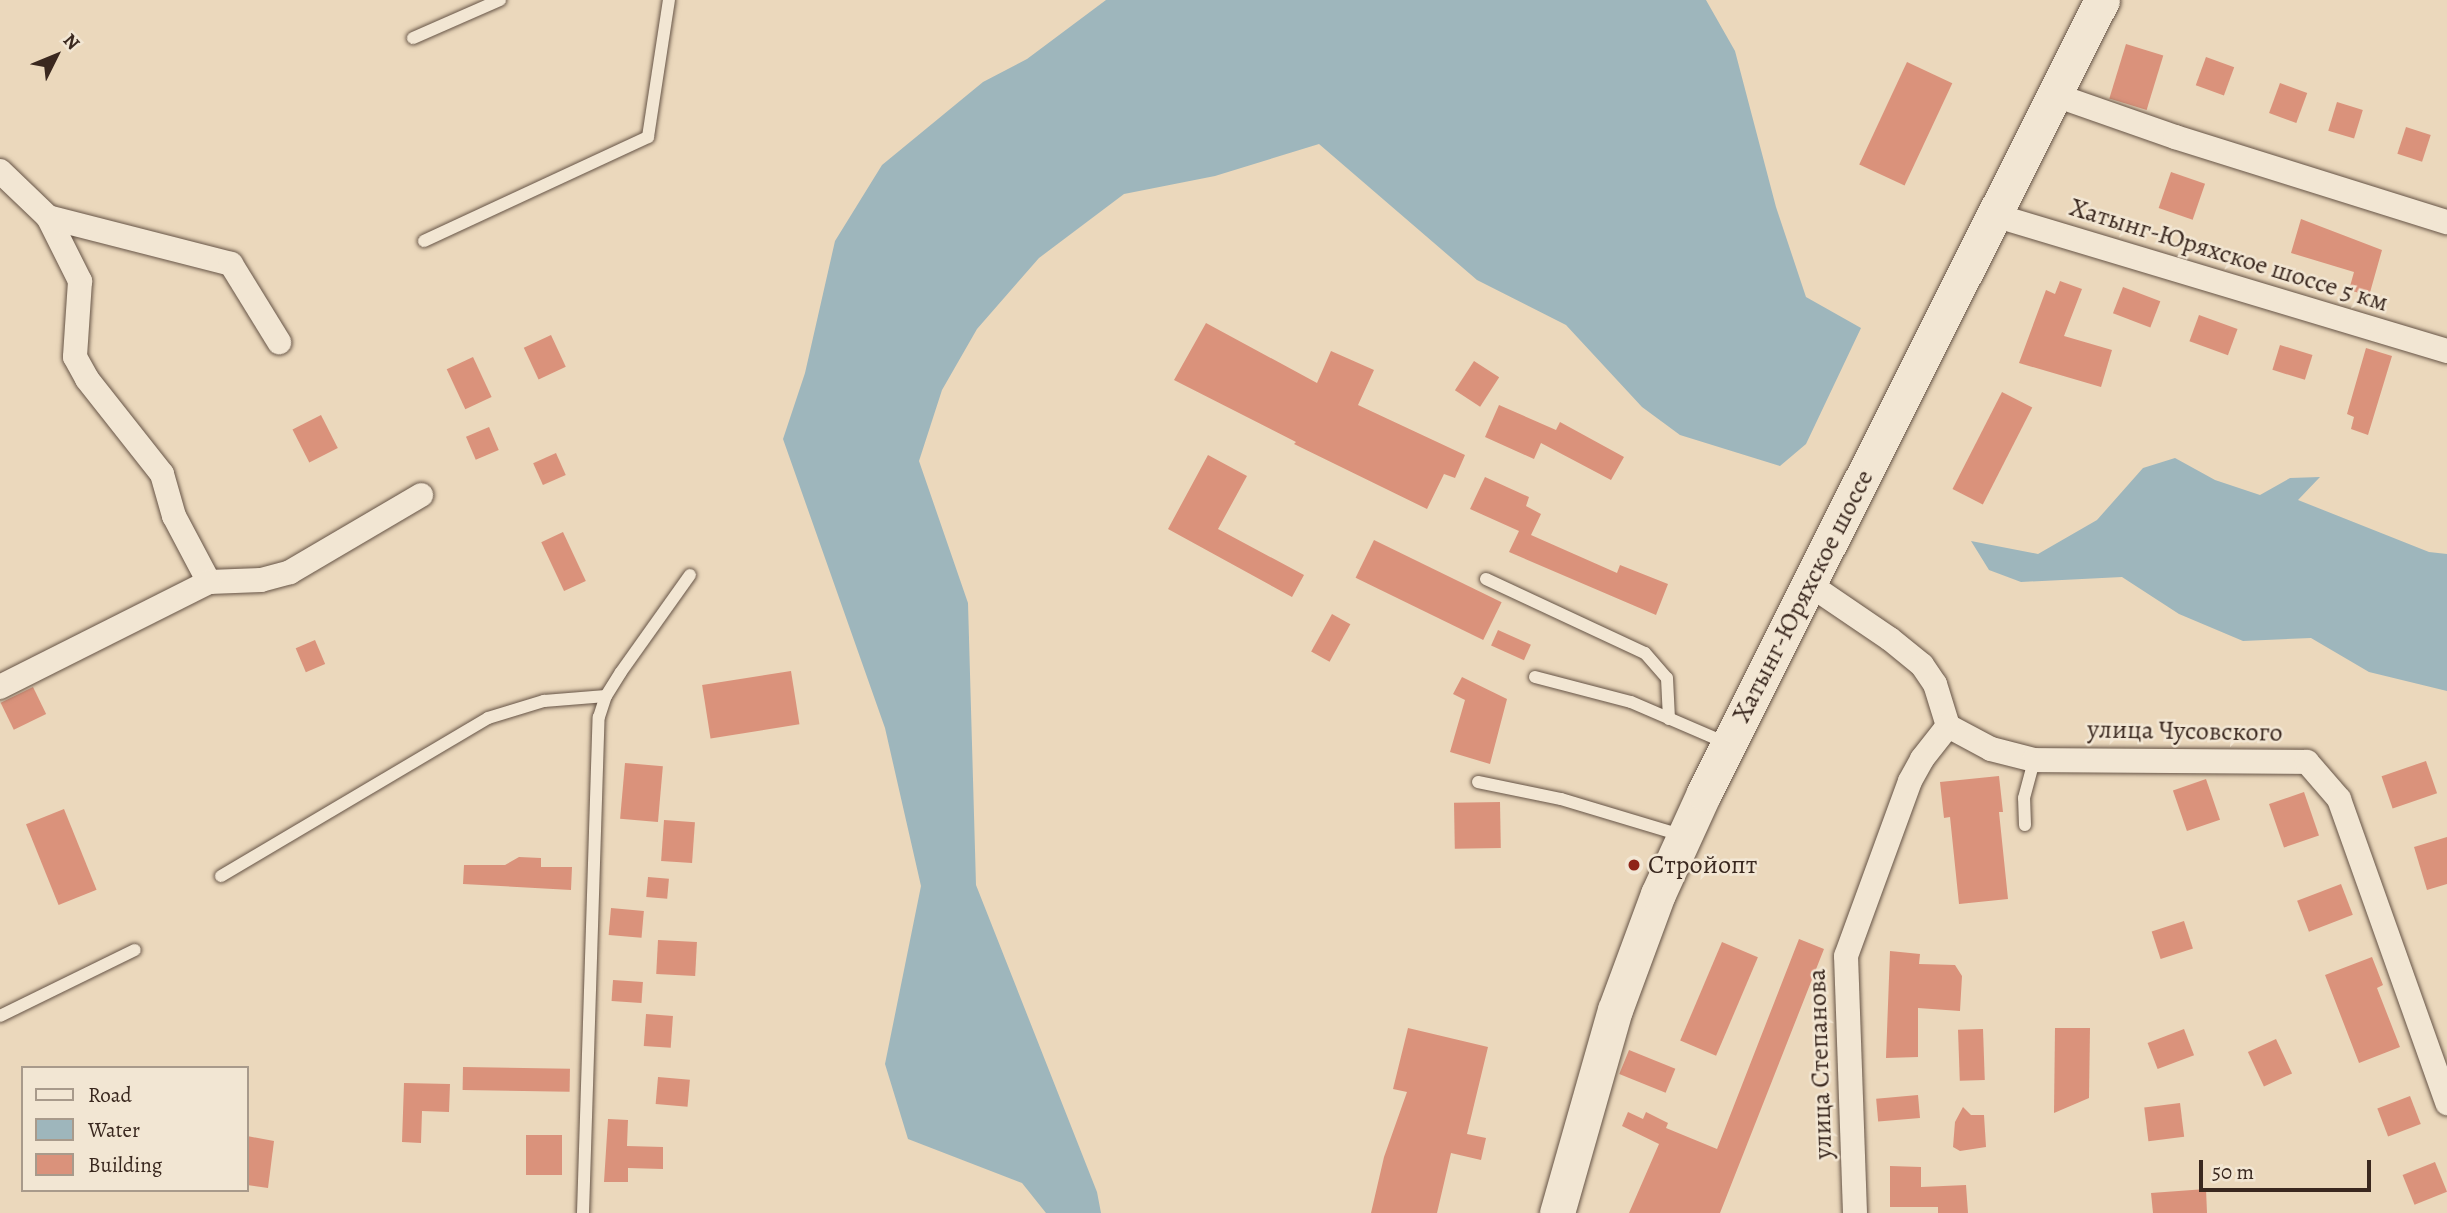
<!DOCTYPE html>
<meta charset="utf-8">
<style>
body{margin:0}
#map{position:relative;width:2447px;height:1213px;overflow:hidden;background:#ebd8bc;font-family:Alegreya,serif}
div>[style]{position:absolute}
.water>*{inset:0;background:#9eb6bc}
.building>*{inset:0;background:#da927b;transform-origin:0 0}
.roads{filter:drop-shadow(0 0 2px #665446) drop-shadow(0 0 2px #665446)}
.lane>*{height:12px;margin:-6px;padding:0 6px;transform-origin:6px;border-radius:6px;background:#f2e6d3}
.street>*{height:24px;margin:-12px;padding:0 12px;transform-origin:12px;border-radius:12px;background:#f2e6d3}
.secondary>*{height:35px;margin:-17.5px;padding:0 17.5px;transform-origin:17.5px;border-radius:17.5px;background:#f2e6d3}
.dots>*{width:19px;height:19px;translate:-50% -50%;box-sizing:border-box;border:4px solid #f2e6d3;border-radius:50%}
span{translate:-50% -50%;white-space:nowrap;text-align:center;line-height:1.15;-webkit-text-stroke:5px #f2e6d3;paint-order:stroke}
.street-label{font-size:26px;color:#3a281f}
.poi-label{font-size:26px;color:#3a281f}
.left{translate:0 -50%;text-align:left}
.legend{position:absolute;left:21px;top:1066px;width:228px;height:126px;box-sizing:border-box;background:#f2e6d3;border:2px solid #a89a8b;margin:0;padding:9px 12px;list-style:none;font-size:21px;color:#3a281f}
.legend li{display:flex;align-items:center;gap:14px;height:35px}
.legend b{width:35px;border:2px solid #a89a8b}
.north{position:absolute;left:21px;top:21px;width:70px;height:70px;-webkit-text-stroke:5px #f2e6d3;paint-order:stroke;rotate:47deg;font-size:19px;font-weight:700;line-height:28px;text-align:center;color:#3a281f}
.north::after{content:'';display:block;margin:auto;width:24px;height:32px;background:#3a281f;clip-path:polygon(50% 0,100% 100%,50% 72%,0 100%)}
.scale{position:absolute;left:2199px;top:1160px;width:172px;height:32px;box-sizing:border-box;border:4px solid #3a281f;border-top:0;padding-left:9px;font-size:21px;line-height:24px;white-space:nowrap;color:#3a281f;-webkit-text-stroke:5px #f2e6d3;paint-order:stroke}
</style>
<div id="map">
<div class="water">
<i style="clip-path:polygon(1106px 0,1706px 0,1735px 51px,1776px 207px,1806px 297px,1861px 328px,1806px 444px,1780px 466px,1680px 435px,1642px 407px,1566px 325px,1477px 280px,1319px 144px,1215px 176px,1124px 194px,1039px 258px,977px 329px,942px 390px,919px 461px,968px 603px,976px 885px,1097px 1192px,1101px 1213px,1046px 1213px,1022px 1183px,908px 1139px,885px 1064px,921px 886px,885px 728px,783px 439px,805px 373px,835px 241px,882px 165px,983px 82px,1027px 59px)"></i>
<i style="clip-path:polygon(2175px 458px,2215px 480px,2260px 495px,2290px 478px,2320px 477px,2298px 500px,2429px 552px,2447px 554px,2447px 691px,2369px 672px,2311px 638px,2243px 641px,2179px 614px,2122px 577px,2021px 582px,1989px 570px,1971px 541px,2038px 554px,2097px 520px,2143px 468px)"></i>
</div>
<div class="building">
<i style="left:2126px;top:44px;width:39px;height:57px;rotate:17deg"></i>
<i style="left:2206px;top:57px;width:30px;height:30px;rotate:20deg"></i>
<i style="left:1907px;top:62px;width:50px;height:113px;rotate:25deg"></i>
<i style="left:2280px;top:83px;width:29px;height:32px;rotate:20deg"></i>
<i style="left:2337px;top:102px;width:27px;height:30px;rotate:17deg"></i>
<i style="left:2406px;top:127px;width:26px;height:28px;rotate:18deg"></i>
<i style="left:2171px;top:172px;width:36px;height:38px;rotate:19deg"></i>
<i style="clip-path:polygon(2301px 219px,2382px 250px,2369px 296px,2349px 290px,2354px 272px,2291px 253px)"></i>
<i style="clip-path:polygon(2060px 281px,2082px 289px,2064px 336px,2112px 350px,2101px 387px,2019px 363px,2046px 290px,2055px 294px)"></i>
<i style="left:2123px;top:287px;width:40px;height:28px;rotate:21deg"></i>
<i style="left:2199px;top:315px;width:41px;height:28px;rotate:20deg"></i>
<i style="clip-path:polygon(1206px 323px,1317px 383px,1331px 351px,1374px 370px,1358px 405px,1465px 455px,1455px 478px,1444px 474px,1427px 509px,1294px 444px,1296px 442px,1174px 380px)"></i>
<i style="left:551px;top:335px;width:35px;height:30px;rotate:65deg"></i>
<i style="left:2280px;top:345px;width:34px;height:26px;rotate:17deg"></i>
<i style="clip-path:polygon(2366px 348px,2392px 356px,2368px 435px,2351px 429px,2354px 417px,2347px 414px)"></i>
<i style="left:473px;top:357px;width:44px;height:29px;rotate:65deg"></i>
<i style="left:1474px;top:361px;width:30px;height:35px;rotate:33deg"></i>
<i style="left:2002px;top:392px;width:34px;height:109px;rotate:27deg"></i>
<i style="clip-path:polygon(1499px 405px,1556px 430px,1560px 422px,1624px 457px,1611px 480px,1541px 443px,1534px 459px,1485px 437px)"></i>
<i style="left:321px;top:415px;width:37px;height:32px;rotate:63deg"></i>
<i style="left:489px;top:427px;width:25px;height:25px;rotate:67deg"></i>
<i style="left:556px;top:453px;width:24px;height:25px;rotate:66deg"></i>
<i style="clip-path:polygon(1208px 455px,1247px 476px,1218px 529px,1304px 575px,1292px 597px,1168px 529px)"></i>
<i style="clip-path:polygon(1485px 477px,1529px 497px,1526px 506px,1541px 514px,1531px 535px,1617px 573px,1620px 565px,1668px 584px,1656px 615px,1509px 552px,1519px 531px,1470px 509px)"></i>
<i style="left:563px;top:532px;width:54px;height:24px;rotate:65deg"></i>
<i style="left:1374px;top:540px;width:142px;height:42px;rotate:26deg"></i>
<i style="left:1332px;top:614px;width:21px;height:43px;rotate:29deg"></i>
<i style="left:1498px;top:630px;width:36px;height:17px;rotate:24deg"></i>
<i style="left:315px;top:640px;width:26px;height:21px;rotate:67deg"></i>
<i style="left:791px;top:671px;width:54px;height:90px;rotate:81deg"></i>
<i style="clip-path:polygon(1462px 677px,1507px 699px,1490px 764px,1450px 752px,1465px 700px,1453px 694px)"></i>
<i style="left:33px;top:687px;width:30px;height:36px;rotate:64deg"></i>
<i style="left:2426px;top:761px;width:34px;height:47px;rotate:71deg"></i>
<i style="left:625px;top:763px;width:38px;height:56px;rotate:5deg"></i>
<i style="clip-path:polygon(1999px 776px,2003px 812px,1999px 812px,2008px 899px,1959px 904px,1950px 817px,1944px 818px,1940px 782px)"></i>
<i style="left:2206px;top:779px;width:43px;height:35px;rotate:71deg"></i>
<i style="left:2304px;top:792px;width:46px;height:37px;rotate:71deg"></i>
<i style="left:1500px;top:802px;width:46px;height:46px;rotate:89deg"></i>
<i style="left:64px;top:809px;width:87px;height:41px;rotate:68deg"></i>
<i style="left:664px;top:820px;width:31px;height:41px;rotate:4deg"></i>
<i style="clip-path:polygon(2447px 837px,2447px 884px,2427px 890px,2414px 847px)"></i>
<i style="clip-path:polygon(519px 857px,541px 858px,541px 867px,572px 867px,571px 890px,463px 884px,464px 865px,505px 865px)"></i>
<i style="left:648px;top:877px;width:21px;height:20px;rotate:5deg"></i>
<i style="left:2341px;top:884px;width:33px;height:47px;rotate:69deg"></i>
<i style="left:611px;top:908px;width:33px;height:27px;rotate:5deg"></i>
<i style="left:2184px;top:921px;width:29px;height:34px;rotate:72deg"></i>
<i style="clip-path:polygon(1799px 939px,1824px 949px,1720px 1213px,1629px 1213px,1659px 1144px,1622px 1126px,1628px 1112px,1643px 1119px,1646px 1112px,1668px 1123px,1666px 1128px,1717px 1149px)"></i>
<i style="left:658px;top:940px;width:39px;height:34px;rotate:3deg"></i>
<i style="left:1722px;top:942px;width:39px;height:107px;rotate:23deg"></i>
<i style="clip-path:polygon(1890px 951px,1920px 954px,1919px 964px,1955px 965px,1962px 976px,1960px 1011px,1918px 1008px,1918px 1057px,1886px 1058px)"></i>
<i style="clip-path:polygon(2372px 957px,2383px 985px,2377px 988px,2400px 1047px,2359px 1063px,2325px 975px)"></i>
<i style="left:613px;top:980px;width:30px;height:21px;rotate:4deg"></i>
<i style="left:646px;top:1014px;width:27px;height:32px;rotate:4deg"></i>
<i style="clip-path:polygon(1408px 1028px,1488px 1047px,1467px 1134px,1486px 1138px,1481px 1160px,1451px 1153px,1437px 1213px,1371px 1213px,1384px 1157px,1407px 1092px,1393px 1089px)"></i>
<i style="clip-path:polygon(2055px 1028px,2090px 1028px,2089px 1098px,2054px 1113px)"></i>
<i style="left:1983px;top:1029px;width:51px;height:25px;rotate:88deg"></i>
<i style="left:2184px;top:1029px;width:28px;height:39px;rotate:69deg"></i>
<i style="left:2276px;top:1039px;width:38px;height:31px;rotate:65deg"></i>
<i style="left:1629px;top:1050px;width:50px;height:26px;rotate:22deg"></i>
<i style="left:463px;top:1067px;width:107px;height:23px;rotate:1deg"></i>
<i style="left:658px;top:1077px;width:32px;height:27px;rotate:5deg"></i>
<i style="clip-path:polygon(404px 1083px,450px 1084px,449px 1112px,422px 1111px,421px 1143px,402px 1142px)"></i>
<i style="left:1918px;top:1095px;width:23px;height:42px;rotate:85deg"></i>
<i style="left:2410px;top:1096px;width:30px;height:35px;rotate:69deg"></i>
<i style="left:2180px;top:1103px;width:34px;height:36px;rotate:83deg"></i>
<i style="clip-path:polygon(1963px 1107px,1971px 1115px,1984px 1115px,1986px 1147px,1960px 1151px,1953px 1147px,1955px 1122px)"></i>
<i style="clip-path:polygon(608px 1119px,628px 1120px,627px 1146px,663px 1147px,663px 1169px,628px 1168px,628px 1182px,604px 1182px)"></i>
<i style="left:526px;top:1135px;width:36px;height:40px"></i>
<i style="clip-path:polygon(247px 1136px,274px 1141px,268px 1188px,247px 1185px)"></i>
<i style="left:2435px;top:1162px;width:32px;height:35px;rotate:68deg"></i>
<i style="clip-path:polygon(1890px 1166px,1921px 1167px,1921px 1187px,1966px 1185px,1968px 1213px,1938px 1213px,1938px 1207px,1890px 1207px)"></i>
<i style="clip-path:polygon(2206px 1189px,2207px 1213px,2153px 1213px,2151px 1193px)"></i>
</div>
<div class="roads">
<div class="lane">
<i style="left:413px;top:38px;width:95px;rotate:-23.6deg"></i>
<i style="left:424px;top:241px;width:247px;rotate:-24.9deg"></i>
<i style="left:648px;top:137px;width:139px;rotate:-81.3deg"></i>
<i style="left:1486px;top:579px;width:175px;rotate:25deg"></i>
<i style="left:1645px;top:653px;width:33px;rotate:49deg"></i>
<i style="left:1667px;top:678px;width:41px;rotate:87.2deg"></i>
<i style="left:1535px;top:677px;width:99px;rotate:14.6deg"></i>
<i style="left:1631px;top:702px;width:103px;rotate:23.3deg"></i>
<i style="left:1478px;top:782px;width:85px;rotate:11.6deg"></i>
<i style="left:1561px;top:799px;width:125px;rotate:16.7deg"></i>
<i style="left:2025px;top:825px;width:27px;rotate:-92deg"></i>
<i style="left:2024px;top:798px;width:39px;rotate:-75deg"></i>
<i style="left:221px;top:876px;width:310px;rotate:-30.6deg"></i>
<i style="left:488px;top:718px;width:59px;rotate:-16.9deg"></i>
<i style="left:544px;top:701px;width:62px;rotate:-4.6deg"></i>
<i style="left:0;top:1016px;width:150px;rotate:-26.1deg"></i>
<i style="left:583px;top:1213px;width:496px;rotate:-88.2deg"></i>
<i style="left:599px;top:717px;width:22px;rotate:-72deg"></i>
<i style="left:606px;top:696px;width:28px;rotate:-58deg"></i>
<i style="left:621px;top:672px;width:119px;rotate:-54.6deg"></i>
</div>
<div class="street">
<i style="left:2055px;top:95px;width:127px;rotate:19.3deg"></i>
<i style="left:2175px;top:137px;width:285px;rotate:17.4deg"></i>
<i style="left:0;top:171px;width:66px;rotate:43.8deg"></i>
<i style="left:48px;top:217px;width:72px;rotate:63.4deg"></i>
<i style="left:80px;top:281px;width:76px;rotate:93.8deg"></i>
<i style="left:75px;top:357px;width:25px;rotate:61deg"></i>
<i style="left:87px;top:379px;width:121px;rotate:51.7deg"></i>
<i style="left:162px;top:474px;width:44px;rotate:74.1deg"></i>
<i style="left:174px;top:516px;width:75px;rotate:62.1deg"></i>
<i style="left:209px;top:582px;width:52px;rotate:-2.2deg"></i>
<i style="left:261px;top:580px;width:30px;rotate:-15deg"></i>
<i style="left:290px;top:572px;width:152px;rotate:-30.4deg"></i>
<i style="left:1994px;top:215px;width:473px;rotate:16.7deg"></i>
<i style="left:48px;top:217px;width:189px;rotate:14.4deg"></i>
<i style="left:231px;top:264px;width:92px;rotate:58.4deg"></i>
<i style="left:1809px;top:584px;width:98px;rotate:34.2deg"></i>
<i style="left:1890px;top:639px;width:41px;rotate:39.1deg"></i>
<i style="left:1922px;top:665px;width:23px;rotate:56deg"></i>
<i style="left:1935px;top:684px;width:44px;rotate:72.8deg"></i>
<i style="left:1948px;top:726px;width:49px;rotate:28.1deg"></i>
<i style="left:1991px;top:749px;width:44px;rotate:14.3deg"></i>
<i style="left:2034px;top:760px;width:273px;rotate:0.4deg"></i>
<i style="left:2307px;top:762px;width:49px;rotate:49.1deg"></i>
<i style="left:2339px;top:799px;width:323px;rotate:70.4deg"></i>
<i style="left:0;top:687px;width:234px;rotate:-26.7deg"></i>
<i style="left:1855px;top:1213px;width:257px;rotate:-92deg"></i>
<i style="left:1846px;top:956px;width:186px;rotate:-69.9deg"></i>
<i style="left:1910px;top:781px;width:25px;rotate:-61deg"></i>
<i style="left:1922px;top:759px;width:42px;rotate:-51.8deg"></i>
</div>
<div class="secondary">
<i style="left:1557px;top:1213px;width:211px;rotate:-74.1deg"></i>
<i style="left:1615px;top:1010px;width:124px;rotate:-69.7deg"></i>
<i style="left:1658px;top:894px;width:111px;rotate:-65.5deg"></i>
<i style="left:1704px;top:793px;width:887px;rotate:-63.35deg"></i>
</div>
</div>
<div class="dots">
<i style="left:1634px;top:865px;background:#8f2418"></i>
</div>
<div class="street-label">
<span style="left:2229px;top:255px;rotate:17deg">Хатынг-Юряхское шоссе 5 км</span>
<span style="left:1803px;top:596px;rotate:-63deg">Хатынг-Юряхское шоссе</span>
<span style="left:2185px;top:731px;rotate:1deg">улица Чусовского</span>
<span style="left:1820px;top:1064px;rotate:-92deg">улица Степанова</span>
</div>
<div class="poi-label">
<span class="left" style="left:1648px;top:865px">Стройопт</span>
</div>
<ul class="legend">
<li><b style="height:9px;background:#f2e6d3"></b>Road</li>
<li><b style="height:19px;background:#9eb6bc"></b>Water</li>
<li><b style="height:19px;background:#da927b"></b>Building</li>
</ul>
<div class="north">N</div>
<div class="scale">50 m</div>
</div>
